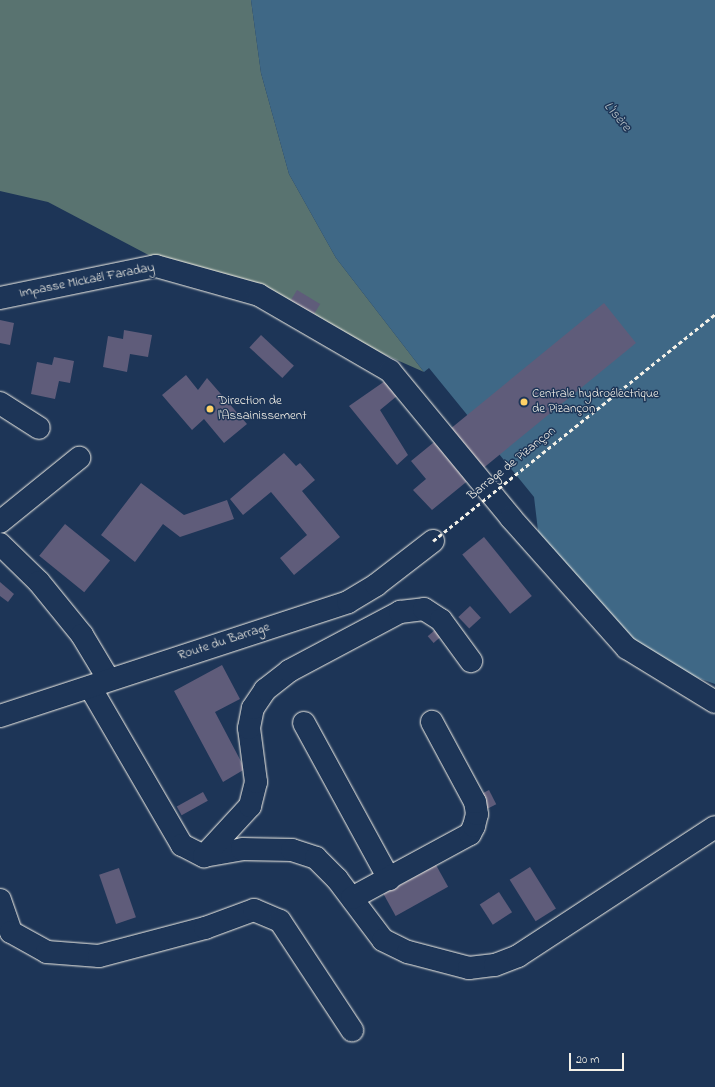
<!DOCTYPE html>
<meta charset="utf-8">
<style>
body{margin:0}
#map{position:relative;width:715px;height:1087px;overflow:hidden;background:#1d3557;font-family:"Indie Flower",sans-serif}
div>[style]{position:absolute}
.green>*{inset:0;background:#597370}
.water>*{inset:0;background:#3f6886}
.building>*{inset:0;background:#5f5c7a;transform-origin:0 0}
.roads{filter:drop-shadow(0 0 1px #f4f1e8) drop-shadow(0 0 1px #f4f1e8)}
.minor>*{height:22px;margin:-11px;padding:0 11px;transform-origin:11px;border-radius:11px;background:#1d3557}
.path-bridge>*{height:2.5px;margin-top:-1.25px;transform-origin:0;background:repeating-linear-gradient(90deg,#f4f1e8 0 4px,transparent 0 7px)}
.dots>*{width:11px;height:11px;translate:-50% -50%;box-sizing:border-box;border:2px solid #1d3557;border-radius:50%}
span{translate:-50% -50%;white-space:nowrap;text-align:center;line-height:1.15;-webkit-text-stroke:3px #1d3557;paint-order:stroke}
.street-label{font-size:13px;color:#f4f1e8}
.poi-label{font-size:13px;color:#f4f1e8}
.left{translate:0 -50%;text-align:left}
.water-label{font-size:14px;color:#b5c1c6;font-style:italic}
.scale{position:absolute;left:569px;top:1053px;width:55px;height:18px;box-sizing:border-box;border:2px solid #f4f1e8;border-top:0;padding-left:5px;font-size:12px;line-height:14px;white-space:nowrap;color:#f4f1e8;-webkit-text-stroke:3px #1d3557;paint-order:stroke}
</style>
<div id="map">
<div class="green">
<i style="clip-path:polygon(0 0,251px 0,261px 73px,289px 174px,336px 258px,424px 372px,286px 311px,177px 270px,48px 202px,0 191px)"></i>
</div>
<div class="water">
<i style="clip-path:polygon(251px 0,715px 0,715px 684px,640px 657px,539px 539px,534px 497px,429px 368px,424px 372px,336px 258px,289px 174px,261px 73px)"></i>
</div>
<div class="building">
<i style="left:297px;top:290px;width:27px;height:12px;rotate:31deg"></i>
<i style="clip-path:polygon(604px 303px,636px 343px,432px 510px,413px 490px,426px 479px,411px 461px)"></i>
<i style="clip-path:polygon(0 320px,14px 323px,10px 345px,0 343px)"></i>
<i style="clip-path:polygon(124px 330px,152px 335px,148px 357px,130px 354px,127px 372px,103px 367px,108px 336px,123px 339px)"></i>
<i style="left:261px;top:335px;width:45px;height:17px;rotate:43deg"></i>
<i style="clip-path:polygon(54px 357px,74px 361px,70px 383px,59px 381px,55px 399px,31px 394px,37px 362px,52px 365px)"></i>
<i style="clip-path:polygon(186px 375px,198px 390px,207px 378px,247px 424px,224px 443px,204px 419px,192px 430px,162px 395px)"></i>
<i style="clip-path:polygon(385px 381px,397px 396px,380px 410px,408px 455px,397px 465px,349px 406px)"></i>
<i style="clip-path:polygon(284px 453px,296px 466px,300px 463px,315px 480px,302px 491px,340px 537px,294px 575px,280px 558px,307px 535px,271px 492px,243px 515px,230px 499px)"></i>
<i style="clip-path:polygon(141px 483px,184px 515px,227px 500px,234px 519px,180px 537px,163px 524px,135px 562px,101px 535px)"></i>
<i style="left:65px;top:524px;width:58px;height:41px;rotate:39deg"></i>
<i style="left:484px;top:537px;width:76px;height:28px;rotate:51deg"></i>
<i style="clip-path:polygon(0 582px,14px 594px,8px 602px,0 596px)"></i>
<i style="left:470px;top:606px;width:16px;height:16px;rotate:47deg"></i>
<i style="left:436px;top:629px;width:9px;height:11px;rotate:49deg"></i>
<i style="clip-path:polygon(222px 665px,240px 699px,215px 712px,245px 769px,223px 782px,174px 691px)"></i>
<i style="left:489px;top:790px;width:16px;height:10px;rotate:63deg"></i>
<i style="left:203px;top:792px;width:10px;height:30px;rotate:61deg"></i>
<i style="left:436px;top:865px;width:25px;height:60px;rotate:61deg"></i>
<i style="left:530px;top:867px;width:49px;height:24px;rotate:58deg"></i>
<i style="left:119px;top:868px;width:52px;height:21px;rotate:71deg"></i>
<i style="left:499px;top:892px;width:24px;height:23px;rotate:57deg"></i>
</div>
<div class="roads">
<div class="minor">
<i style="left:0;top:298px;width:159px;rotate:-11.6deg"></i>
<i style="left:156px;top:266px;width:107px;rotate:15.7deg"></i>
<i style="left:259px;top:295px;width:151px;rotate:30.1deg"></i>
<i style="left:390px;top:371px;width:190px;rotate:50.5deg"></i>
<i style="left:511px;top:518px;width:174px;rotate:48.3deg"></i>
<i style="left:627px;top:648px;width:103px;rotate:31.5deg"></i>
<i style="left:0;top:403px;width:46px;rotate:32.7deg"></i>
<i style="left:0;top:522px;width:102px;rotate:-39deg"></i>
<i style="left:0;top:544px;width:54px;rotate:44.3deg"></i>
<i style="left:39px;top:582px;width:68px;rotate:50.9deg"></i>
<i style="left:82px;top:635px;width:52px;rotate:59deg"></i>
<i style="left:90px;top:687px;width:183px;rotate:59.8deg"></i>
<i style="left:182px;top:845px;width:25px;rotate:27deg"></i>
<i style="left:204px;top:856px;width:39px;rotate:-10deg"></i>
<i style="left:242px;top:849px;width:50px;rotate:1.1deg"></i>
<i style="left:292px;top:850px;width:25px;rotate:18deg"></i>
<i style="left:316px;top:858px;width:30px;rotate:45deg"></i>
<i style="left:337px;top:879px;width:76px;rotate:53deg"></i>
<i style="left:383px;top:940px;width:28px;rotate:26deg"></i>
<i style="left:408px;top:952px;width:63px;rotate:14.7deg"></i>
<i style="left:469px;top:968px;width:26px;rotate:-7deg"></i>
<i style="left:495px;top:965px;width:25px;rotate:-21deg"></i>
<i style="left:518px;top:956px;width:235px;rotate:-33.2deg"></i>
<i style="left:0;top:716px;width:366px;rotate:-18.1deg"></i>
<i style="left:348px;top:602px;width:33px;rotate:-31deg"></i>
<i style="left:376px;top:585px;width:72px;rotate:-37.7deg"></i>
<i style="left:304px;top:723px;width:178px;rotate:61.4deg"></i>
<i style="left:204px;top:856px;width:68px;rotate:-47.4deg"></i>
<i style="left:250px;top:806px;width:25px;rotate:-76deg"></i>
<i style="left:256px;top:782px;width:54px;rotate:-97.4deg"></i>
<i style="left:249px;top:728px;width:20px;rotate:-79deg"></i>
<i style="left:253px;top:708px;width:22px;rotate:-56deg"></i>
<i style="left:265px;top:690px;width:31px;rotate:-38deg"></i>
<i style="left:289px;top:671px;width:126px;rotate:-28deg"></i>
<i style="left:400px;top:612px;width:24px;rotate:-7deg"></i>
<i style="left:424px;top:609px;width:20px;rotate:33deg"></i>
<i style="left:441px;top:620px;width:51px;rotate:53.8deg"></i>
<i style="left:352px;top:898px;width:134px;rotate:-28.5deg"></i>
<i style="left:470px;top:834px;width:9px;rotate:-63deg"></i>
<i style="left:474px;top:826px;width:12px;rotate:-76deg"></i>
<i style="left:477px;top:814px;width:12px;rotate:-99deg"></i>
<i style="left:475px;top:802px;width:91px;rotate:-118.3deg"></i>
<i style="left:0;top:900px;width:34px;rotate:71deg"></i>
<i style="left:11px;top:932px;width:41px;rotate:29.1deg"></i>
<i style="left:47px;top:952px;width:52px;rotate:4.4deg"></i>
<i style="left:99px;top:956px;width:110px;rotate:-14.8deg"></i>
<i style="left:205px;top:928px;width:52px;rotate:-20.2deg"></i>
<i style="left:254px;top:910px;width:28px;rotate:23deg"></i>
<i style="left:280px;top:921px;width:131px;rotate:56.6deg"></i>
</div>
</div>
<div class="path-bridge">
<i style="left:433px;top:541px;width:362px;rotate:-38.8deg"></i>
</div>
<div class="dots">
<i style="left:524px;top:402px;background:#ffd166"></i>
<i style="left:210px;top:409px;background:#ffd166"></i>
</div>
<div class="street-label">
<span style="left:87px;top:281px;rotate:-11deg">Impasse Mickaël Faraday</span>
<span style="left:512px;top:464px;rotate:-39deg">Barrage de Pizançon</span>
<span style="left:224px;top:642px;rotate:-18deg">Route du Barrage</span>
</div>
<div class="poi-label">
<span class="left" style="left:532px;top:402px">Centrale hydroélectrique<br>de Pizançon</span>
<span class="left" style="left:218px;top:409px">Direction de<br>l'Assainissement</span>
</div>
<div class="water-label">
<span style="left:617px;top:117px;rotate:50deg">L'Isère</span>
</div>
<div class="scale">20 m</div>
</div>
